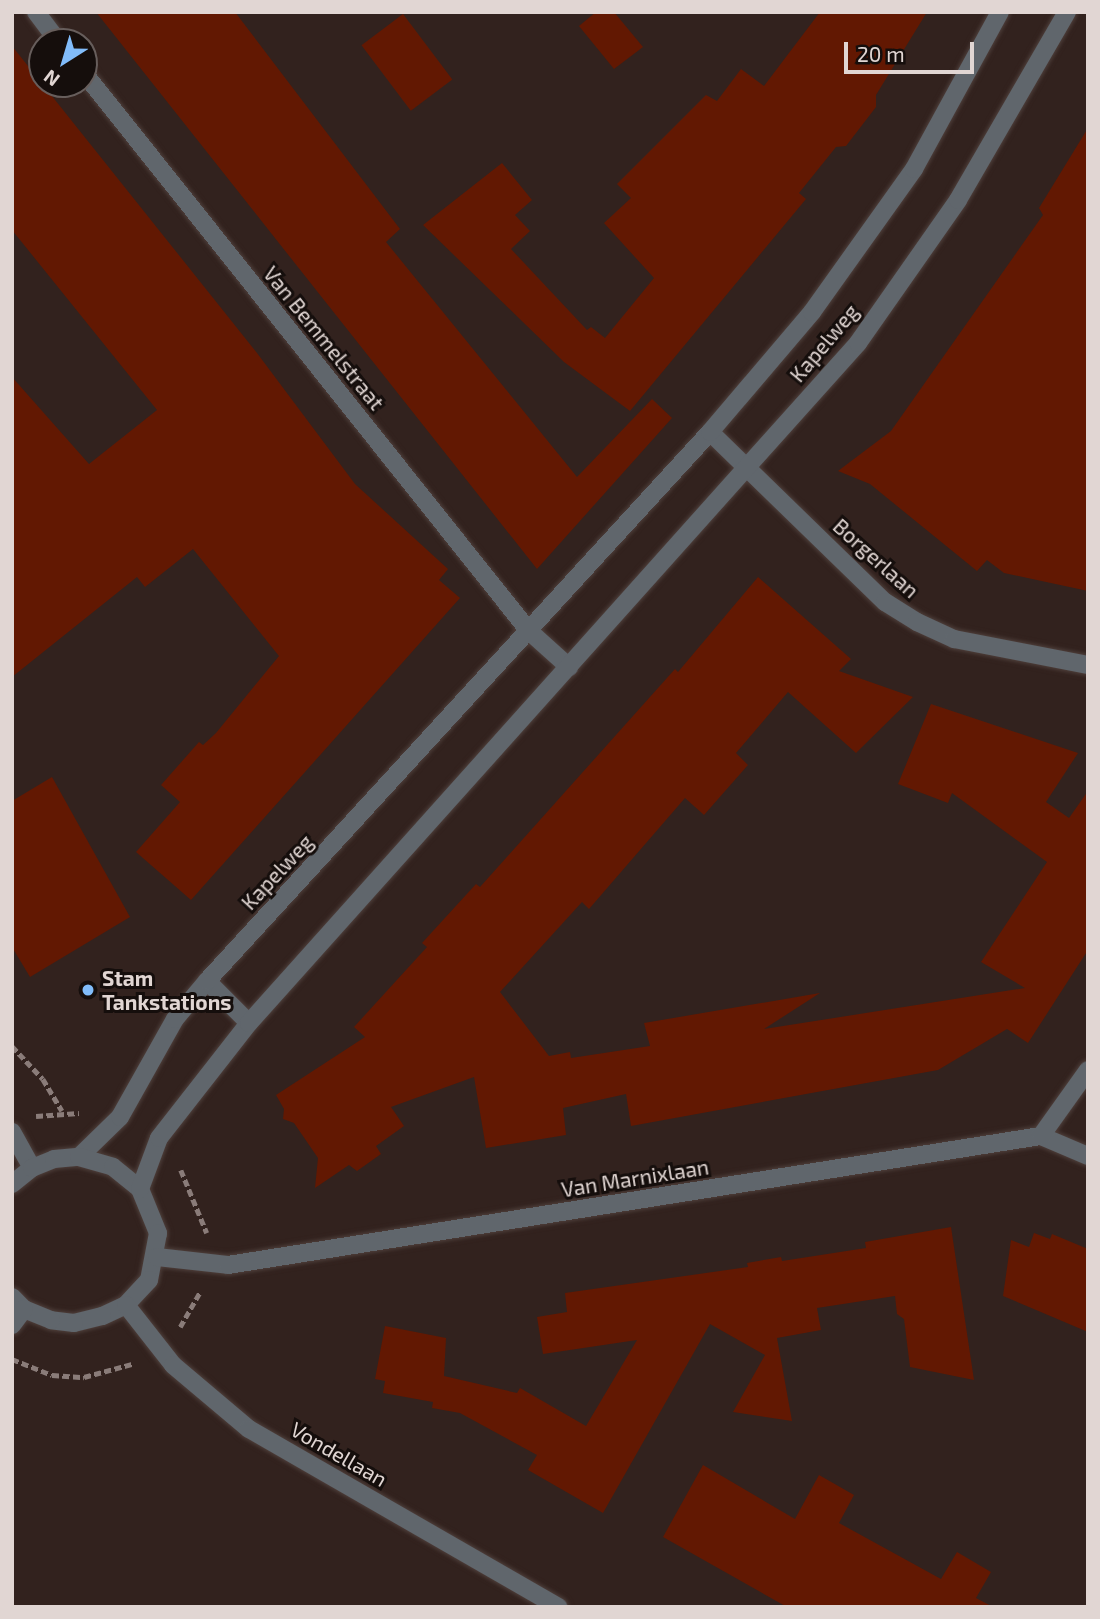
<!DOCTYPE html>
<style>
body{margin:0}
#map{position:relative;width:1100px;height:1619px;overflow:hidden;background:#32221e;font-family:"Exo 2",sans-serif}
div>[style]{position:absolute}
.building>*{inset:0;background:#621802;transform-origin:0 0}
.path>*{height:4.5px;margin-top:-2.25px;transform-origin:0;background:repeating-linear-gradient(90deg,#8a7c79 0 7px,transparent 0 10.5px)}
.roads{filter:drop-shadow(0 0 2px #4e3f3b) drop-shadow(0 0 2px #4e3f3b)}
.minor>*{height:18px;margin:-9px;padding:0 9px;transform-origin:9px;border-radius:9px;background:#60666c}
.dots>*{width:19px;height:19px;translate:-50% -50%;box-sizing:border-box;border:4px solid #150e0c;border-radius:50%}
span{translate:-50% -50%;white-space:nowrap;text-align:center;line-height:1.15;-webkit-text-stroke:6px #150e0c;paint-order:stroke}
.street-label{font-size:21px;color:#e1d6d3}
.poi-label{font-size:21px;color:#e1d6d3;font-weight:700}
.left{translate:0 -50%;text-align:left}
.frame{position:absolute;inset:0;border:14px solid #e1d6d3;pointer-events:none}
.north{position:absolute;left:28px;top:28px;width:70px;height:70px;box-sizing:border-box;background:#150e0c;border:2px solid #675e5c;border-radius:50%;rotate:217deg;font-size:19px;font-weight:700;line-height:28px;text-align:center;color:#e1d6d3}
.north::after{content:'';display:block;margin:auto;width:24px;height:32px;background:#81bcfa;clip-path:polygon(50% 0,100% 100%,50% 72%,0 100%)}
.scale{position:absolute;left:844px;top:42px;width:130px;height:32px;box-sizing:border-box;border:4px solid #e1d6d3;border-top:0;padding-left:9px;font-size:21px;line-height:24px;white-space:nowrap;color:#e1d6d3;-webkit-text-stroke:5px #150e0c;paint-order:stroke}
</style>
<div id="map">
<div class="building">
<i style="clip-path:polygon(96px 12px,235px 12px,400px 229px,386px 242px,577px 477px,652px 399px,672px 418px,537px 569px)"></i>
<i style="clip-path:polygon(596px 12px,614px 12px,643px 47px,614px 69px,579px 26px)"></i>
<i style="clip-path:polygon(820px 12px,927px 12px,876px 95px,876px 107px,846px 146px,836px 147px,799px 193px,806px 199px,630px 411px,564px 362px,423px 225px,502px 163px,532px 200px,515px 215px,530px 231px,511px 249px,587px 330px,591px 327px,605px 338px,654px 278px,604px 223px,631px 198px,617px 184px,706px 95px,717px 101px,741px 69px,764px 86px)"></i>
<i style="left:403px;top:14px;width:82px;height:52px;rotate:53deg"></i>
<i style="clip-path:polygon(12px 46px,257px 353px,355px 484px,448px 569px,439px 580px,460px 598px,191px 900px,136px 852px,180px 802px,161px 785px,199px 742px,203px 745px,216px 733px,279px 656px,193px 549px,145px 587px,137px 577px,12px 677px,12px 377px,89px 464px,157px 410px,12px 230px)"></i>
<i style="clip-path:polygon(1088px 128px,1088px 591px,1004px 573px,987px 560px,977px 571px,870px 484px,838px 471px,891px 431px,1043px 215px,1039px 208px)"></i>
<i style="clip-path:polygon(758px 577px,851px 659px,839px 671px,913px 697px,856px 753px,788px 692px,736px 753px,748px 765px,704px 815px,685px 798px,589px 909px,582px 902px,500px 992px,549px 1056px,570px 1052px,571px 1058px,650px 1046px,644px 1023px,820px 993px,764px 1029px,1025px 988px,981px 962px,1047px 862px,952px 793px,948px 803px,898px 784px,931px 704px,1078px 753px,1046px 802px,1069px 818px,1088px 791px,1088px 950px,1028px 1043px,1007px 1029px,938px 1070px,631px 1126px,626px 1094px,563px 1108px,566px 1135px,486px 1148px,474px 1077px,391px 1107px,404px 1126px,376px 1146px,381px 1154px,357px 1171px,349px 1165px,315px 1188px,318px 1158px,294px 1123px,283px 1119px,284px 1109px,276px 1095px,365px 1037px,354px 1027px,427px 947px,422px 943px,476px 884px,480px 887px,675px 669px,678px 672px)"></i>
<i style="clip-path:polygon(52px 777px,130px 917px,30px 977px,12px 947px,12px 801px)"></i>
<i style="clip-path:polygon(951px 1227px,974px 1380px,910px 1367px,904px 1319px,897px 1314px,895px 1296px,817px 1308px,821px 1330px,777px 1338px,792px 1421px,733px 1412px,765px 1355px,710px 1324px,603px 1513px,528px 1470px,537px 1455px,460px 1413px,432px 1408px,433px 1402px,383px 1393px,385px 1381px,375px 1379px,385px 1326px,446px 1338px,444px 1376px,517px 1393px,520px 1388px,586px 1426px,637px 1340px,543px 1354px,537px 1317px,567px 1312px,565px 1293px,748px 1267px,747px 1263px,781px 1257px,782px 1261px,866px 1248px,865px 1242px)"></i>
<i style="clip-path:polygon(1034px 1233px,1050px 1239px,1052px 1234px,1088px 1249px,1088px 1332px,1003px 1296px,1011px 1240px,1029px 1247px)"></i>
<i style="clip-path:polygon(703px 1465px,795px 1519px,819px 1475px,854px 1495px,839px 1523px,941px 1579px,957px 1552px,991px 1572px,976px 1598px,993px 1607px,787px 1607px,663px 1537px)"></i>
</div>
<div class="path">
<i style="left:12px;top:1046px;width:45px;rotate:46.8deg"></i>
<i style="left:43px;top:1079px;width:37px;rotate:59deg"></i>
<i style="left:36px;top:1116px;width:43px;rotate:-4deg"></i>
<i style="left:181px;top:1170px;width:68px;rotate:67.6deg"></i>
<i style="left:180px;top:1327px;width:40px;rotate:-60.3deg"></i>
<i style="left:12px;top:1359px;width:43px;rotate:21.8deg"></i>
<i style="left:52px;top:1375px;width:32px;rotate:4deg"></i>
<i style="left:84px;top:1377px;width:50px;rotate:-15.2deg"></i>
</div>
<div class="roads">
<div class="minor">
<i style="left:36px;top:12px;width:38px;rotate:53deg"></i>
<i style="left:84px;top:73px;width:714px;rotate:51.43deg"></i>
<i style="left:529px;top:631px;width:54px;rotate:42deg"></i>
<i style="left:710px;top:432px;width:244px;rotate:44.2deg"></i>
<i style="left:885px;top:602px;width:38px;rotate:32deg"></i>
<i style="left:917px;top:622px;width:41px;rotate:24.7deg"></i>
<i style="left:954px;top:639px;width:136px;rotate:11deg"></i>
<i style="left:207px;top:981px;width:59px;rotate:45deg"></i>
<i style="left:12px;top:1132px;width:41px;rotate:60.9deg"></i>
<i style="left:1041px;top:1136px;width:51px;rotate:23.1deg"></i>
<i style="left:79px;top:1157px;width:57px;rotate:-44.3deg"></i>
<i style="left:120px;top:1117px;width:112px;rotate:-60.7deg"></i>
<i style="left:175px;top:1019px;width:50px;rotate:-49.9deg"></i>
<i style="left:207px;top:981px;width:745px;rotate:-47.5deg"></i>
<i style="left:710px;top:432px;width:157px;rotate:-49.6deg"></i>
<i style="left:812px;top:312px;width:176px;rotate:-54.5deg"></i>
<i style="left:914px;top:169px;width:179px;rotate:-61.3deg"></i>
<i style="left:12px;top:1184px;width:26px;rotate:-39deg"></i>
<i style="left:32px;top:1168px;width:24px;rotate:-22deg"></i>
<i style="left:54px;top:1159px;width:25px;rotate:-5deg"></i>
<i style="left:79px;top:1157px;width:35px;rotate:16deg"></i>
<i style="left:113px;top:1167px;width:35px;rotate:39deg"></i>
<i style="left:140px;top:1189px;width:48px;rotate:67.8deg"></i>
<i style="left:158px;top:1233px;width:48px;rotate:100.8deg"></i>
<i style="left:149px;top:1280px;width:34px;rotate:133deg"></i>
<i style="left:126px;top:1305px;width:26px;rotate:155deg"></i>
<i style="left:102px;top:1316px;width:29px;rotate:166deg"></i>
<i style="left:74px;top:1323px;width:23px;rotate:-173deg"></i>
<i style="left:51px;top:1320px;width:29px;rotate:-158deg"></i>
<i style="left:24px;top:1309px;width:17px;rotate:-135deg"></i>
<i style="left:140px;top:1189px;width:54px;rotate:-69.6deg"></i>
<i style="left:159px;top:1138px;width:146px;rotate:-52deg"></i>
<i style="left:249px;top:1023px;width:913px;rotate:-48.15deg"></i>
<i style="left:858px;top:343px;width:174px;rotate:-55deg"></i>
<i style="left:958px;top:200px;width:217px;rotate:-59.9deg"></i>
<i style="left:157px;top:1257px;width:71px;rotate:6.4deg"></i>
<i style="left:228px;top:1265px;width:823px;rotate:-9.02deg"></i>
<i style="left:1041px;top:1136px;width:81px;rotate:-54.5deg"></i>
<i style="left:126px;top:1305px;width:76px;rotate:51.9deg"></i>
<i style="left:173px;top:1365px;width:99px;rotate:40.1deg"></i>
<i style="left:249px;top:1429px;width:357px;rotate:29.9deg"></i>
<i style="left:12px;top:1325px;width:20px;rotate:-53deg"></i>
</div>
</div>
<div class="dots">
<i style="left:88px;top:990px;background:#81bcfa"></i>
</div>
<div class="street-label">
<span style="left:324px;top:338px;rotate:51deg">Van Bemmelstraat</span>
<span style="left:824px;top:343px;rotate:-50deg">Kapelweg</span>
<span style="left:876px;top:558px;rotate:42deg">Borgerlaan</span>
<span style="left:277px;top:872px;rotate:-47deg">Kapelweg</span>
<span style="left:635px;top:1178px;rotate:-9deg">Van Marnixlaan</span>
<span style="left:339px;top:1454px;rotate:30deg">Vondellaan</span>
</div>
<div class="poi-label">
<span class="left" style="left:102px;top:990px">Stam<br>Tankstations</span>
</div>
<div class="frame"></div>
<div class="north">N</div>
<div class="scale">20 m</div>
</div>
